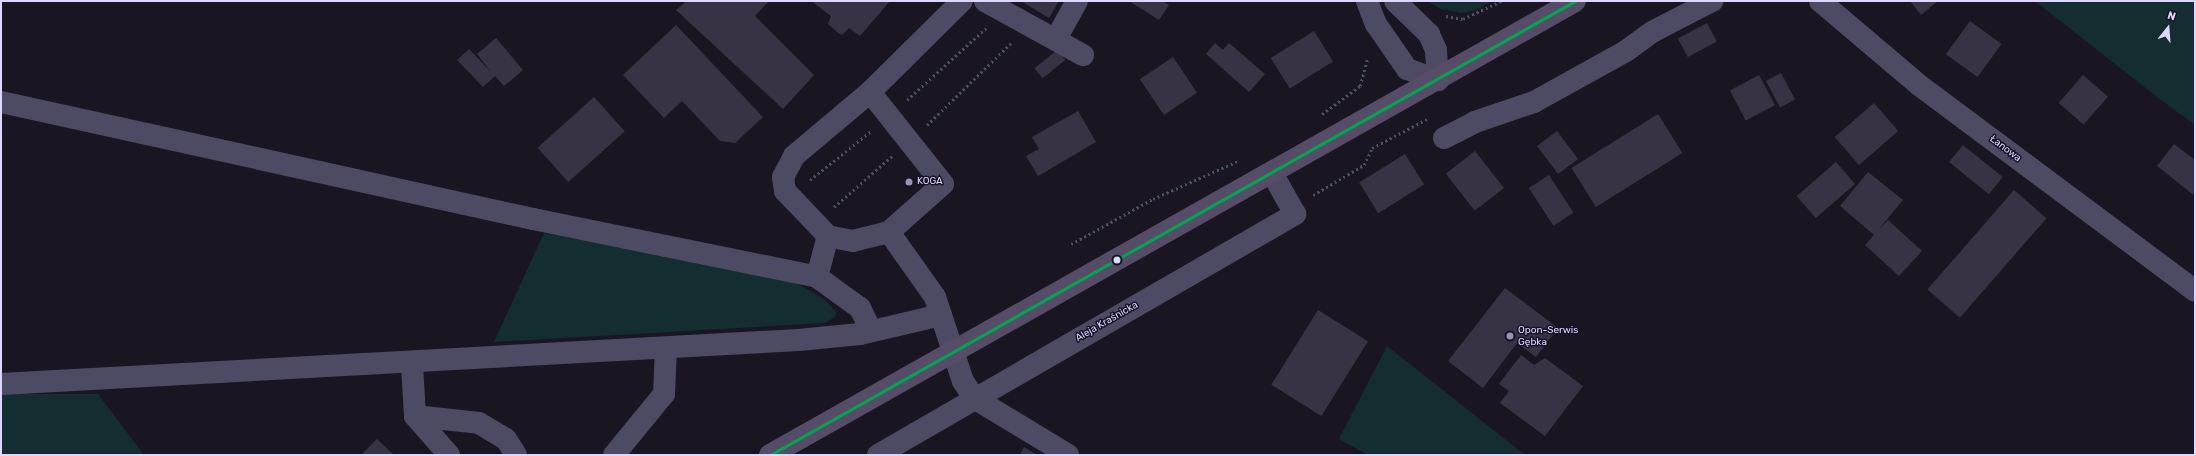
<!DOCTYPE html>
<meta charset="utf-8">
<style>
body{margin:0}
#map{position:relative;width:2196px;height:456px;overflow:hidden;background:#191622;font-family:Rubik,sans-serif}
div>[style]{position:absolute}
.green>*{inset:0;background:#142d30}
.building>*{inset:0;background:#383344;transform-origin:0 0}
.path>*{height:2.5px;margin-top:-1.25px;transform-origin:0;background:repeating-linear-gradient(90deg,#495463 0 2px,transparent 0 5px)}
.minor>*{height:22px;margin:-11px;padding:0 11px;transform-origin:11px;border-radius:11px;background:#4d4b63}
.major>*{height:22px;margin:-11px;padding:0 11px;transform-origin:11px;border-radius:11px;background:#574c68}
.bus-1>*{height:3px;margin:-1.5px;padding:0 1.5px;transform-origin:1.5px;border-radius:1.5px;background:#00a651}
.dots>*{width:11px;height:11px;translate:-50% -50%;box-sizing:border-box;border:2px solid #161028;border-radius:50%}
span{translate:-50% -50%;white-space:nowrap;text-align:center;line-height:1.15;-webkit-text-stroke:3px #161028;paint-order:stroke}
.street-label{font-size:10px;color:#ded7ff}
.poi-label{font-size:10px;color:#ded7ff}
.left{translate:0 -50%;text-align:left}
.frame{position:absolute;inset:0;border:2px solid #ded7ff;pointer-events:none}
.north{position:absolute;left:2148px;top:8px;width:40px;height:40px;-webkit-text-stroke:3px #161028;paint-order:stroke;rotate:17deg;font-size:11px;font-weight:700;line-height:16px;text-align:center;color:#ded7ff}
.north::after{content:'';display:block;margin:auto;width:14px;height:18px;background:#ded7ff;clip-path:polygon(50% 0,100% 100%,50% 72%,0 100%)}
</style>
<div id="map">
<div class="green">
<i style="clip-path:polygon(1427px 1px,1492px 1px,1476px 10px,1461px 13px,1441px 9px)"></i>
<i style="clip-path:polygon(2035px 1px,2195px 1px,2195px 125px,2157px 97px)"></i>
<i style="clip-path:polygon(544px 233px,788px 278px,824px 299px,836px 312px,835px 317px,825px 323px,494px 342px)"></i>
<i style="clip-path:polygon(1387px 346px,1525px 455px,1368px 455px,1339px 439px)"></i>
<i style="clip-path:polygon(1px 394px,98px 394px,144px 455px,1px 455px)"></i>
</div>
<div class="building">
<i style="clip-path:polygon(687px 1px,769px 1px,755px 16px,814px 75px,783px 109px,676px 10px)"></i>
<i style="clip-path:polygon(811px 1px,890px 1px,860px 36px,849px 28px,842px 35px,837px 32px,828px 24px,831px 16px)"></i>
<i style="clip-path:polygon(1021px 1px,1059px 1px,1049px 18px)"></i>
<i style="clip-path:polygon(1129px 1px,1163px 1px,1169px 5px,1159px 20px)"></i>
<i style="clip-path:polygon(1910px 1px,1938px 1px,1921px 15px)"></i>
<i style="left:1970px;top:21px;width:39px;height:41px;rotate:36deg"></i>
<i style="left:1707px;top:23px;width:21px;height:33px;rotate:62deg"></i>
<i style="clip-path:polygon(676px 25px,763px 117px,735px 143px,720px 141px,682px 101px,664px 118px,623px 75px)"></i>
<i style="left:1314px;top:31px;width:36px;height:51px;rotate:58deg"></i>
<i style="clip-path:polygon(496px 38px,523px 70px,504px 86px,495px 76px,483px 87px,457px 60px,469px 49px,491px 72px,477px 54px)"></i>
<i style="clip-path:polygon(1215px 43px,1223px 50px,1229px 43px,1265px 74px,1249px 92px,1206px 54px)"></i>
<i style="left:1057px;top:50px;width:13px;height:29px;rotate:51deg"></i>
<i style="left:1173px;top:57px;width:43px;height:40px;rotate:56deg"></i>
<i style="left:1781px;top:73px;width:30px;height:17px;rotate:62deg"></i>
<i style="left:1759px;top:75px;width:34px;height:33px;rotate:62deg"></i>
<i style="left:2083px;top:75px;width:33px;height:37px;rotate:41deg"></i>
<i style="left:594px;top:97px;width:46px;height:76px;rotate:48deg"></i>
<i style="left:1874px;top:103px;width:37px;height:52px;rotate:49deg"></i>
<i style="clip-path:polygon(1078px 111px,1096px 142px,1038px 176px,1026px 156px,1039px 149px,1032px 137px)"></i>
<i style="left:1658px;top:114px;width:46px;height:102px;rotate:58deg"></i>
<i style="left:1557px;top:131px;width:35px;height:25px;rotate:53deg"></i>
<i style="clip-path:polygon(2174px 144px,2195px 160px,2195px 196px,2157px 166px)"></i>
<i style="left:1963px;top:145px;width:51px;height:22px;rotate:39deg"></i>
<i style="left:1475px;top:151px;width:47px;height:37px;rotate:52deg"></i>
<i style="left:1405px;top:154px;width:36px;height:54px;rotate:58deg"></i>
<i style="left:1836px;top:162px;width:29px;height:52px;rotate:49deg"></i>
<i style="clip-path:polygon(1868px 172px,1903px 200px,1879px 229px,1888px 220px,1922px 251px,1899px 276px,1865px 245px,1874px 235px,1840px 206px)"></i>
<i style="left:1549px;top:175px;width:45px;height:24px;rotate:57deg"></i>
<i style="left:2014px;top:190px;width:43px;height:132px;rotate:41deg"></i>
<i style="clip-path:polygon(1505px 288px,1558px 328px,1536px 357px,1517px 343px,1483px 388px,1448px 361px)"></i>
<i style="left:1318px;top:310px;width:59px;height:88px;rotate:32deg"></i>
<i style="clip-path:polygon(1521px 355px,1534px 365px,1545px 358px,1583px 386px,1545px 436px,1500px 403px,1509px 391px,1499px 384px)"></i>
<i style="clip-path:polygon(377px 439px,394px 455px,361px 455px)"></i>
<i style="clip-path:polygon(1024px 447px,1037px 455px,1020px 455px)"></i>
</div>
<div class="path">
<i style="left:1446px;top:16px;width:17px;rotate:10deg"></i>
<i style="left:1463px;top:19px;width:42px;rotate:-25.3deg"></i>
<i style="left:907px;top:100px;width:107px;rotate:-42.3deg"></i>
<i style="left:1322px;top:114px;width:47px;rotate:-36.4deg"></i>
<i style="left:1360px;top:86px;width:28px;rotate:-75deg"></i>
<i style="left:927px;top:125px;width:117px;rotate:-44.3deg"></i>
<i style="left:810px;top:180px;width:78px;rotate:-38.8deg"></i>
<i style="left:1313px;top:195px;width:59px;rotate:-30.5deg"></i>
<i style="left:1364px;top:165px;width:19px;rotate:-65deg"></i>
<i style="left:1372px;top:148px;width:64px;rotate:-27.8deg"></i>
<i style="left:834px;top:207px;width:77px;rotate:-41.3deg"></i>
<i style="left:1071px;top:244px;width:94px;rotate:-28.8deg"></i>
<i style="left:1153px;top:199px;width:93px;rotate:-24.1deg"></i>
</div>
<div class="minor">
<i style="left:985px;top:1px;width:112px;rotate:28.9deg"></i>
<i style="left:1367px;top:1px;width:25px;rotate:69deg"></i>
<i style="left:1376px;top:24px;width:55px;rotate:55.4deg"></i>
<i style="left:1407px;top:69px;width:33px;rotate:20deg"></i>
<i style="left:1438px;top:80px;width:30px;rotate:-94deg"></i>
<i style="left:1436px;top:50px;width:17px;rotate:-114deg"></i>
<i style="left:1429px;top:34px;width:47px;rotate:-135.9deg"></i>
<i style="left:1820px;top:1px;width:130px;rotate:40.3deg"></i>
<i style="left:1919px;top:85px;width:344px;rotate:36.7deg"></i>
<i style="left:1056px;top:39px;width:43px;rotate:-61.1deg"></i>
<i style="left:870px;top:92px;width:117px;rotate:51.6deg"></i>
<i style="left:943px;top:184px;width:72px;rotate:138.4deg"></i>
<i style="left:889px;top:232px;width:37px;rotate:166deg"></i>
<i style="left:853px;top:241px;width:25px;rotate:-169deg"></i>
<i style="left:828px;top:236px;width:62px;rotate:-133.7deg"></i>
<i style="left:785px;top:191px;width:14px;rotate:-98deg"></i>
<i style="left:783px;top:177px;width:24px;rotate:-62deg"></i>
<i style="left:794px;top:156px;width:99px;rotate:-40.1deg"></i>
<i style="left:870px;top:92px;width:129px;rotate:-44.7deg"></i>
<i style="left:1px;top:102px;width:545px;rotate:12.4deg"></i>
<i style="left:533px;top:219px;width:290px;rotate:11.5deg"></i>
<i style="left:817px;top:277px;width:53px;rotate:35.8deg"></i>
<i style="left:860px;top:308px;width:25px;rotate:64deg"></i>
<i style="left:1444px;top:138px;width:35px;rotate:-27deg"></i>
<i style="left:1475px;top:122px;width:62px;rotate:-18.7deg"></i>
<i style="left:1534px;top:102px;width:105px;rotate:-29deg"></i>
<i style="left:1626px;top:51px;width:32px;rotate:-36deg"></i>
<i style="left:1652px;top:32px;width:68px;rotate:-27.3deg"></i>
<i style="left:889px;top:232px;width:80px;rotate:54.7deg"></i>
<i style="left:935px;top:297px;width:89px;rotate:71.6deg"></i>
<i style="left:963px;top:381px;width:20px;rotate:57deg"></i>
<i style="left:974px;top:398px;width:110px;rotate:31.2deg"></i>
<i style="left:817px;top:277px;width:42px;rotate:-75deg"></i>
<i style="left:412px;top:364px;width:52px;rotate:86.7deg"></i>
<i style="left:415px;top:416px;width:52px;rotate:48.9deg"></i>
<i style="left:1px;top:384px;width:799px;rotate:-3.16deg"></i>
<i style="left:799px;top:340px;width:61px;rotate:-5.6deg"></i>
<i style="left:860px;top:334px;width:83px;rotate:-13.2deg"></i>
<i style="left:415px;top:416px;width:64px;rotate:6.2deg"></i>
<i style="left:479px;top:423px;width:31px;rotate:31deg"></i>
<i style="left:506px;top:439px;width:19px;rotate:58deg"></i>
<i style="left:614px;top:455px;width:79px;rotate:-50.7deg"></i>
<i style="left:664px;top:394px;width:46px;rotate:-87.5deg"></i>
<i style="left:878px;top:455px;width:482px;rotate:-30deg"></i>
<i style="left:1295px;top:214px;width:47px;rotate:-119.3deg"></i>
</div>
<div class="major">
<i style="left:770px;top:455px;width:924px;rotate:-29.42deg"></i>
</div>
<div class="bus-1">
<i style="left:770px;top:455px;width:924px;rotate:-29.42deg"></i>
</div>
<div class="dots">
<i style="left:909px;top:182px;background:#9993b2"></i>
<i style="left:1117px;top:260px;background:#ded7ff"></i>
<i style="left:1510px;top:336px;background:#9993b2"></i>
</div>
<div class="street-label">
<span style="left:2005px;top:149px;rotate:37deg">Łanowa</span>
<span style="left:1107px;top:322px;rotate:-30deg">Aleja Kraśnicka</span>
</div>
<div class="poi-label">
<span class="left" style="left:917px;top:182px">KOGA</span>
<span class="left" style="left:1518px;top:336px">Opon-Serwis<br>Gębka</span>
</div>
<div class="frame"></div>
<div class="north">N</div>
</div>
